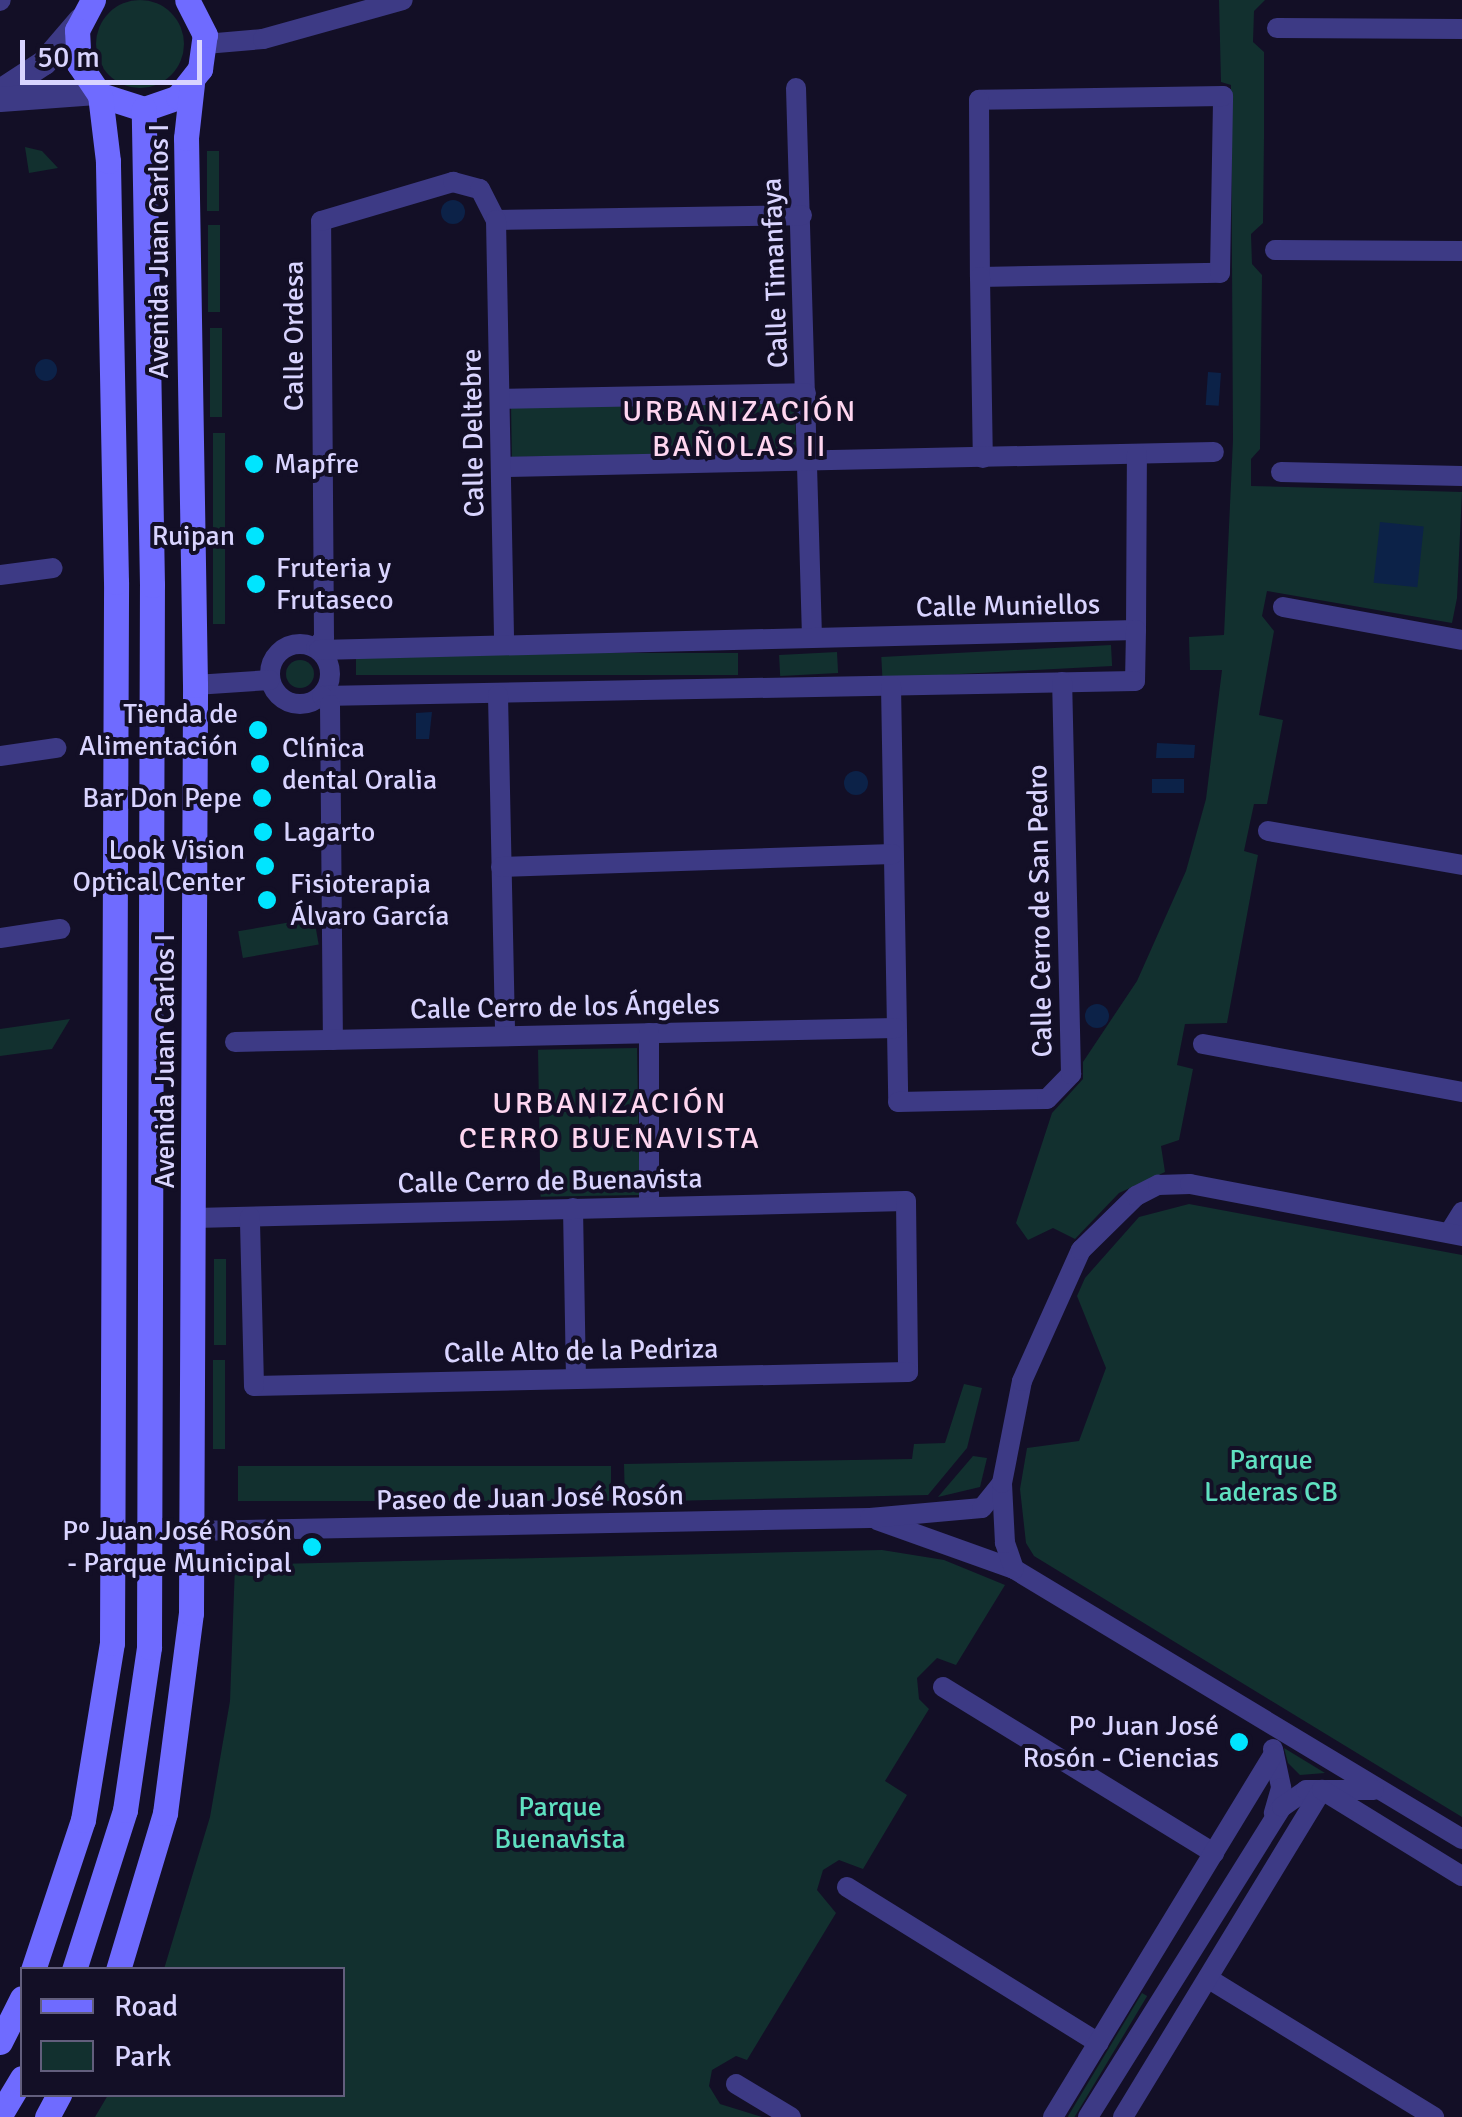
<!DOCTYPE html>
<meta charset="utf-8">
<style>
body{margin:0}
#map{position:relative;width:1462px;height:2117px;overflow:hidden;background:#130f26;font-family:Signika,sans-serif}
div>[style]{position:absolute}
.green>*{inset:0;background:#12302f;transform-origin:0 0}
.round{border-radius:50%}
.water>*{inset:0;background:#0c2248;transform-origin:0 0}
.minor>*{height:20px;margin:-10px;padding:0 10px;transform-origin:10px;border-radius:10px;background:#3d3a85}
.minor>.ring{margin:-10px;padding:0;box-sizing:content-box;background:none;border:20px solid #3d3a85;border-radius:50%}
.tertiary>*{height:25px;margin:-12.5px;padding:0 12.5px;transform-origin:12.5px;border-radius:12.5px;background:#3d3a85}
.secondary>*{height:25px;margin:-12.5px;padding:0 12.5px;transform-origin:12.5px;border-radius:12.5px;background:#6f6bff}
.dots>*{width:28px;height:28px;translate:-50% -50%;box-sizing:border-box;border:5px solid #130f26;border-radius:50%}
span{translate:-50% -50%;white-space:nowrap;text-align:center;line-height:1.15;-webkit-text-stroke:8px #130f26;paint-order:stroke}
.street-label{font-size:28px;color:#d9d4ff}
.poi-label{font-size:28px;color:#d9d4ff}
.left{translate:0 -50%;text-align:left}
.right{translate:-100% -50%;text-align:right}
.park-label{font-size:28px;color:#5fe0c0}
.neighbourhood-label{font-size:30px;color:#ffd6f0;letter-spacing:2.5px}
.legend{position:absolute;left:20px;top:1967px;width:325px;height:130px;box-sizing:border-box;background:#130f26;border:2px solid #625e7d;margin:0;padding:12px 18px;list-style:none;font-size:30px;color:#d9d4ff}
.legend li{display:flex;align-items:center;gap:20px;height:50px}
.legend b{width:50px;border:2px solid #625e7d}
.scale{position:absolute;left:20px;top:40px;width:182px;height:45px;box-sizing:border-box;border:5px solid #d9d4ff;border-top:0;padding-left:12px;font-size:30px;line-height:35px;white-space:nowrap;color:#d9d4ff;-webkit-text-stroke:8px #130f26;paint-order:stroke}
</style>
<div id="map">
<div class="green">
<i class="round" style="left:96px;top:0;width:88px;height:88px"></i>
<i style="clip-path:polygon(1219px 0,1265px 0,1254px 11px,1253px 42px,1264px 52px,1264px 137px,1263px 223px,1251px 234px,1252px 264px,1262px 275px,1260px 449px,1251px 459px,1251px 486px,1462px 492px,1457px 598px,1452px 623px,1267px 591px,1262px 616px,1274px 631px,1259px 715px,1283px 720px,1267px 804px,1254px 804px,1244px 851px,1258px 855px,1227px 1023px,1185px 1024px,1177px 1065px,1193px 1069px,1179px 1140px,1161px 1146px,1165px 1172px,1119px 1193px,1075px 1239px,1053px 1228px,1028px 1240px,1016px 1223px,1052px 1113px,1083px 1079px,1083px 1062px,1137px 981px,1186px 871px,1206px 799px,1222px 670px,1190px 670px,1189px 637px,1224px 635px,1233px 440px,1231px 85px,1221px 82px)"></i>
<i style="clip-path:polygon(25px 147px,42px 151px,58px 168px,29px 173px)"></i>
<i style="left:207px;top:151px;width:12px;height:60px"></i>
<i style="left:208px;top:225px;width:12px;height:87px"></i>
<i style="left:210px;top:328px;width:12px;height:89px"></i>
<i style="left:795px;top:402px;width:50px;height:284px;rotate:89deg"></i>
<i style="left:213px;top:433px;width:12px;height:191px"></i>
<i style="left:1111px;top:645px;width:21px;height:230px;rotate:87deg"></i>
<i style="left:837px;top:652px;width:21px;height:58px;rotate:87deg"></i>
<i style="left:738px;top:653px;width:22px;height:382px;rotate:90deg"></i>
<i class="round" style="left:286px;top:660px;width:28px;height:28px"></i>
<i style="left:314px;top:918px;width:27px;height:77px;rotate:80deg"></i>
<i style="clip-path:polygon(70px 1019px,52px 1049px,0 1056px,0 1029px)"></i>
<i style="left:637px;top:1048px;width:147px;height:99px;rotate:89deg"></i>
<i style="clip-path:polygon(1189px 1204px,1462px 1255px,1462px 1817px,1034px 1556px,1026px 1543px,1020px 1489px,1027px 1448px,1079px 1441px,1106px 1368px,1077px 1296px,1085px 1278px,1139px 1217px)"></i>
<i style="left:214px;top:1259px;width:12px;height:86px"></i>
<i style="left:213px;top:1360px;width:12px;height:89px"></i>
<i style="clip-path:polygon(964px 1384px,982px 1388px,967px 1448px,928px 1495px,625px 1502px,624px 1464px,912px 1459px,914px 1444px,945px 1443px)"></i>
<i style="clip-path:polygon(973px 1456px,987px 1458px,980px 1487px,938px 1497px)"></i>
<i style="left:611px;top:1466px;width:35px;height:373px;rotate:90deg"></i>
<i style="clip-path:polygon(882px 1550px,944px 1560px,1005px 1585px,956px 1665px,937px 1658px,917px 1678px,919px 1699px,929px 1709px,885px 1781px,907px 1795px,863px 1869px,839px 1860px,823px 1870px,817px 1890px,836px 1913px,747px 2060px,736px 2056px,712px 2070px,709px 2086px,720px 2104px,762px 2117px,95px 2117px,108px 2095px,342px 2094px,342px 1970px,164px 1969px,210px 1817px,230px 1701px,235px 1565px)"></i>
<i style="clip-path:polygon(1284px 1748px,1325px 1773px,1300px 1775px,1288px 1763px)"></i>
<i style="left:1142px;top:1993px;width:6px;height:144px;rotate:31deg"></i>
</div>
<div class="water">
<i class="round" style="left:441px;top:200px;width:24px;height:24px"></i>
<i class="round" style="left:35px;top:359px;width:22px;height:22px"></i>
<i style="left:1208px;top:372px;width:13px;height:33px;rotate:4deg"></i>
<i style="left:1380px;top:522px;width:44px;height:61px;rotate:6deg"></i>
<i style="clip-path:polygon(432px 712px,429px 739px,416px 739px,416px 713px)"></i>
<i style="clip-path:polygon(1157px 743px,1195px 745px,1194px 758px,1156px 758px)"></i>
<i class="round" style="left:844px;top:771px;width:24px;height:24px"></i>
<i style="left:1184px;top:779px;width:14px;height:32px;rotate:90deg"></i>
<i class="round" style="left:1085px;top:1004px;width:24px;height:24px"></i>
</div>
<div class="minor">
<i style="left:0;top:1px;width:1px;rotate:-45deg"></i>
<i style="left:1277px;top:28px;width:185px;rotate:0.3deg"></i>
<i style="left:205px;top:44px;width:58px;rotate:-4.9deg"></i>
<i style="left:263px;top:39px;width:145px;rotate:-15.6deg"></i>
<i style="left:796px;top:88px;width:550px;rotate:88.33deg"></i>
<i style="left:496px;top:220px;width:306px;rotate:-0.9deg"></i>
<i style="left:1275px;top:250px;width:187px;rotate:0.3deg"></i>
<i style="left:980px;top:277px;width:240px;rotate:-1deg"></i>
<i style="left:1220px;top:273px;width:177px;rotate:-89deg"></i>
<i style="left:1223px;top:96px;width:244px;rotate:179.1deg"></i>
<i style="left:979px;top:100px;width:177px;rotate:89.7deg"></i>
<i style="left:980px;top:277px;width:181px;rotate:89.1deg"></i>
<i style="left:500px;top:399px;width:306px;rotate:-1.1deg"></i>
<i style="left:502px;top:467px;width:712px;rotate:-1.21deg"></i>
<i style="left:1281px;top:472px;width:181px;rotate:1.3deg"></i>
<i style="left:0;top:575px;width:53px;rotate:-7.5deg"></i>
<i style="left:1283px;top:607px;width:182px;rotate:10.4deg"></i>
<i style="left:1136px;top:630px;width:176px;rotate:-89.7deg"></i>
<i class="ring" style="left:270px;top:644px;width:40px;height:40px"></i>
<i style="left:316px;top:648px;width:13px;rotate:-51deg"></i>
<i style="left:324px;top:638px;width:417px;rotate:-90.4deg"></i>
<i style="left:321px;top:221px;width:138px;rotate:-16.5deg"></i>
<i style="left:453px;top:182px;width:28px;rotate:15deg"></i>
<i style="left:480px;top:189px;width:35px;rotate:63deg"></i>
<i style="left:496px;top:220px;width:425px;rotate:88.9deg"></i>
<i style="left:319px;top:650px;width:817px;rotate:-1.4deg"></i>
<i style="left:1136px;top:630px;width:51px;rotate:91.1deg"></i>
<i style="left:1135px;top:681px;width:813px;rotate:178.94deg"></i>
<i style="left:195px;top:685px;width:75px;rotate:-3.8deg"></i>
<i style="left:891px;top:686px;width:416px;rotate:89deg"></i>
<i style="left:898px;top:1102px;width:149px;rotate:-1.2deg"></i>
<i style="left:1047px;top:1099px;width:35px;rotate:-46deg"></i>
<i style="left:1071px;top:1074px;width:392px;rotate:-91.3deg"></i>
<i style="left:498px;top:695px;width:341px;rotate:88.8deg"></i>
<i style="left:322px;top:696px;width:12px;rotate:48deg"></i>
<i style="left:330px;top:705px;width:335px;rotate:89.5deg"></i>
<i style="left:0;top:756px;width:57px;rotate:-8.1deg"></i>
<i style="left:1268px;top:831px;width:197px;rotate:9.9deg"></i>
<i style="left:501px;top:867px;width:392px;rotate:-1.9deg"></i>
<i style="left:0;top:938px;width:61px;rotate:-8.5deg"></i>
<i style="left:235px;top:1042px;width:661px;rotate:-1.21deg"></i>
<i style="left:1203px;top:1044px;width:263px;rotate:10.5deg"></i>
<i style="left:649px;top:1206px;width:173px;rotate:-90deg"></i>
<i style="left:573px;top:1208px;width:171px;rotate:89deg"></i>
<i style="left:195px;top:1218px;width:711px;rotate:-1.37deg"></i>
<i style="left:906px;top:1201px;width:171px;rotate:89.3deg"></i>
<i style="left:908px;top:1372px;width:654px;rotate:178.77deg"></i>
<i style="left:254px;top:1386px;width:169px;rotate:-91.4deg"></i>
<i style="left:1449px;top:1233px;width:25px;rotate:-58deg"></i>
<i style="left:877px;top:1520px;width:145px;rotate:19.7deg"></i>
<i style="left:1014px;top:1569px;width:523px;rotate:31.08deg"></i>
<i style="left:191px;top:1531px;width:679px;rotate:-1.1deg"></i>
<i style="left:870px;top:1518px;width:112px;rotate:-5.1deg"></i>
<i style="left:982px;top:1508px;width:32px;rotate:-51deg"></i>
<i style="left:1014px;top:1569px;width:28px;rotate:-109deg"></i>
<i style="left:1005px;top:1543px;width:60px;rotate:-92.9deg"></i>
<i style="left:1002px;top:1483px;width:104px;rotate:-78.9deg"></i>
<i style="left:1022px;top:1381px;width:144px;rotate:-65.8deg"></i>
<i style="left:1081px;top:1250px;width:77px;rotate:-44.5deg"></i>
<i style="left:1136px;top:1196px;width:25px;rotate:-27deg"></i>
<i style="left:1158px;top:1185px;width:32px;rotate:-2deg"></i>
<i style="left:1190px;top:1184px;width:277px;rotate:10.8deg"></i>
<i style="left:943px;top:1687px;width:318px;rotate:31.5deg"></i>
<i style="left:1273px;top:1749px;width:40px;rotate:78deg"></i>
<i style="left:1281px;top:1788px;width:26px;rotate:106deg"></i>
<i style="left:847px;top:1887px;width:296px;rotate:31.8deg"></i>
<i style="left:1209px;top:1979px;width:264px;rotate:31.5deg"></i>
<i style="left:736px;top:2084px;width:64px;rotate:31deg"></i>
<i style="left:1053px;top:2117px;width:425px;rotate:-58.7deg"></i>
<i style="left:1088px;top:2117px;width:366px;rotate:-58deg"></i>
<i style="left:1282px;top:1807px;width:29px;rotate:-35deg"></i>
<i style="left:1306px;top:1790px;width:68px"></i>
<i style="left:1123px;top:2117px;width:383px;rotate:-58.7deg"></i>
<i style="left:1322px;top:1790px;width:164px;rotate:31.6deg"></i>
</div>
<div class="tertiary">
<i style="left:0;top:91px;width:53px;rotate:-33.4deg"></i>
<i style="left:44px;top:62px;width:55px;rotate:-49.4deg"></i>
<i style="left:0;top:99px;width:96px;rotate:-4.2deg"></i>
</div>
<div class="secondary">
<i style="left:93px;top:0;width:34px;rotate:118deg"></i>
<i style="left:77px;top:30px;width:34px;rotate:87deg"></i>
<i style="left:79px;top:64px;width:37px;rotate:56deg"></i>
<i style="left:100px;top:95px;width:46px;rotate:17.7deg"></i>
<i style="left:144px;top:109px;width:36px;rotate:-19deg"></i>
<i style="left:178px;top:97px;width:36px;rotate:-52deg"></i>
<i style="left:200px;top:69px;width:34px;rotate:-82deg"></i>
<i style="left:205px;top:35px;width:39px;rotate:-117deg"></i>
<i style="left:33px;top:1970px;width:158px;rotate:-71.6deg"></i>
<i style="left:83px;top:1820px;width:179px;rotate:-80.7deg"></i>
<i style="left:112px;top:1643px;width:1061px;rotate:-89.78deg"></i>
<i style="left:116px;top:582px;width:421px;rotate:-91.1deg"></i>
<i style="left:108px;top:161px;width:66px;rotate:-96.9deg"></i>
<i style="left:74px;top:1970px;width:168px;rotate:-72.3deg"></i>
<i style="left:125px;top:1810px;width:165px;rotate:-81.6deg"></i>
<i style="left:149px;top:1647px;width:1062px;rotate:-89.84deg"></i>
<i style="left:152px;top:585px;width:476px;rotate:-91deg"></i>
<i style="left:118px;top:1970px;width:164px;rotate:-73.3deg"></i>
<i style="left:165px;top:1813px;width:202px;rotate:-82.6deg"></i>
<i style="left:191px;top:1613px;width:928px;rotate:-89.75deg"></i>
<i style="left:195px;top:685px;width:547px;rotate:-90.94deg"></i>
<i style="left:186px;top:138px;width:54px;rotate:-83.7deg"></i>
<i style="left:0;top:2042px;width:49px;rotate:-63.4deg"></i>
<i style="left:0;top:2115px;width:43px;rotate:-59.3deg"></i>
<i style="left:47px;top:2117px;width:26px;rotate:-62deg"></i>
</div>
<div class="dots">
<i style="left:254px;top:464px;background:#00e5ff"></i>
<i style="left:255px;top:536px;background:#00e5ff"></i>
<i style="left:256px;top:584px;background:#00e5ff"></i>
<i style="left:258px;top:730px;background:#00e5ff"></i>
<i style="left:260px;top:764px;background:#00e5ff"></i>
<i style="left:262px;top:798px;background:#00e5ff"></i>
<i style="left:263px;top:832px;background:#00e5ff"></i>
<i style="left:265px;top:866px;background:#00e5ff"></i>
<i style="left:267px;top:900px;background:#00e5ff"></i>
<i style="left:312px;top:1547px;background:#00e5ff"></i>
<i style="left:1239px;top:1742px;background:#00e5ff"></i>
</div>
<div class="street-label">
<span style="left:159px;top:251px;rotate:-90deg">Avenida Juan Carlos I</span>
<span style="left:775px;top:273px;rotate:-92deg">Calle Timanfaya</span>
<span style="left:294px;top:336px;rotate:-90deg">Calle Ordesa</span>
<span style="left:473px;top:433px;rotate:-91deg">Calle Deltebre</span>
<span style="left:1008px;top:606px;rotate:-1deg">Calle Muniellos</span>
<span style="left:1040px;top:911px;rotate:-91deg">Calle Cerro de San Pedro</span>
<span style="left:565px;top:1007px;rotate:-1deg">Calle Cerro de los Ángeles</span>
<span style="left:165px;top:1061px;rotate:-90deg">Avenida Juan Carlos I</span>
<span style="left:550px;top:1181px;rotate:-1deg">Calle Cerro de Buenavista</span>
<span style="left:581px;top:1351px;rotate:-1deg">Calle Alto de la Pedriza</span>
<span style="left:530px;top:1498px;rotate:-1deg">Paseo de Juan José Rosón</span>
</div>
<div class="poi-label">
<span class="left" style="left:274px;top:464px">Mapfre</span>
<span class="right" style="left:235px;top:536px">Ruipan</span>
<span class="left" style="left:276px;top:584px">Fruteria y<br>Frutaseco</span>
<span class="right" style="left:238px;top:730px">Tienda de<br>Alimentación</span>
<span class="left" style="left:282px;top:764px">Clínica<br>dental Oralia</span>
<span class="right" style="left:242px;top:798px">Bar Don Pepe</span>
<span class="left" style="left:283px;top:832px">Lagarto</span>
<span class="right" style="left:245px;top:866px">Look Vision<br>Optical Center</span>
<span class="left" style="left:290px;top:900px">Fisioterapia<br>Álvaro García</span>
<span class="right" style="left:292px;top:1547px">Pº Juan José Rosón<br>- Parque Municipal</span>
<span class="right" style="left:1219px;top:1742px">Pº Juan José<br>Rosón - Ciencias</span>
</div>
<div class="park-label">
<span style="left:1271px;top:1476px">Parque<br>Laderas CB</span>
<span style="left:560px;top:1823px">Parque<br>Buenavista</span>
</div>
<div class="neighbourhood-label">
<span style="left:740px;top:429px">URBANIZACIÓN<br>BAÑOLAS II</span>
<span style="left:610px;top:1121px">URBANIZACIÓN<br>CERRO BUENAVISTA</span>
</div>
<ul class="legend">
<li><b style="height:12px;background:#6f6bff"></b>Road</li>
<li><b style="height:28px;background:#12302f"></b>Park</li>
</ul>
<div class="scale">50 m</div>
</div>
